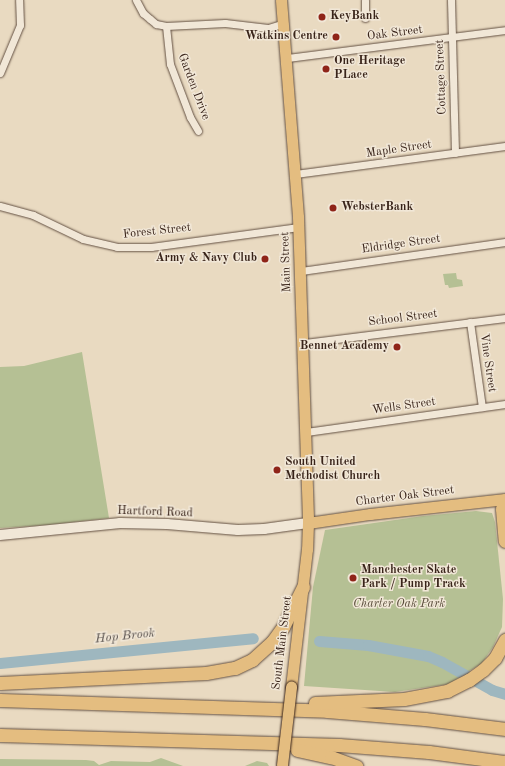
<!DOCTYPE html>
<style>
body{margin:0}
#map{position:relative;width:505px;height:766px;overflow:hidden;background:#e9dac1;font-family:"Old Standard TT",serif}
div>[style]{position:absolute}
.green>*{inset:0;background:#b5c094}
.river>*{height:11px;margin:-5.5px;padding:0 5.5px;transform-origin:5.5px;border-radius:5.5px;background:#9eb7bf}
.roads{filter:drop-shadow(0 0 1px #645143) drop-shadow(0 0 1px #645143)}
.street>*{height:7px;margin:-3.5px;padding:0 3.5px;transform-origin:3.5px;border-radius:3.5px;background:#f1e7d7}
.secondary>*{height:10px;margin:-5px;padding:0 5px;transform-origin:5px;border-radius:5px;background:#f1e7d7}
.primary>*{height:11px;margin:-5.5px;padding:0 5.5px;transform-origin:5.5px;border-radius:5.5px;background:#e4bd80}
.highway>*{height:13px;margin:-6.5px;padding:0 6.5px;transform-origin:6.5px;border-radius:6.5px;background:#e4bd80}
.bridges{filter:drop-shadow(0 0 1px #382319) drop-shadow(0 0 1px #382319)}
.primary-bridge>*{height:11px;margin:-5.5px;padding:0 5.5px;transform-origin:5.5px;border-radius:5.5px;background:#e4bd80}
.dots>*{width:11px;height:11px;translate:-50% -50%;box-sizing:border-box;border:2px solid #f1e7d7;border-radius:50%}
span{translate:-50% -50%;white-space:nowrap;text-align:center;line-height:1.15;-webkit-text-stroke:3px #f1e7d7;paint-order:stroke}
.poi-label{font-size:12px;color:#382319;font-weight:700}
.left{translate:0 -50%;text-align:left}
.right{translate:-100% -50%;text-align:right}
.street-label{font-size:12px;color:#382319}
.park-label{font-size:12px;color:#574a38;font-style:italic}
.water-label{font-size:13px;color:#574f4b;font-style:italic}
</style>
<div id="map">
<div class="green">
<i style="clip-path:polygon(456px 273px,457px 279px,462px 280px,463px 286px,449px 288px,448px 285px,445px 285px,443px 274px)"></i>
<i style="clip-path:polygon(82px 352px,109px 518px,48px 525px,0 528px,0 367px,24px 366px)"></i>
<i style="clip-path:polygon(476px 511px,492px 513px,495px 522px,503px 599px,502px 627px,493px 647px,482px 663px,449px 684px,395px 692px,304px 686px,313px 587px,325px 530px,423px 516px)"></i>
<i style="clip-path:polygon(161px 758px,183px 766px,0 766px,0 759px,86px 760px,94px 761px,99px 765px,111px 761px,150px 762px)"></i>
<i style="clip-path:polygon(257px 761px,267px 763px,269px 766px,245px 766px)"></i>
</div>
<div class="river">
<i style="left:319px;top:641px;width:49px;rotate:4.7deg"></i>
<i style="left:368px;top:645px;width:61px;rotate:10.4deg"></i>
<i style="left:428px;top:656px;width:15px;rotate:23deg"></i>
<i style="left:442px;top:662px;width:57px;rotate:29.2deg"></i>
<i style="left:492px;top:690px;width:14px;rotate:17deg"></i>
<i style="left:0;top:663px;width:254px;rotate:-5.6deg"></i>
</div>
<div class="roads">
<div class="street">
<i style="left:136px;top:0;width:15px;rotate:62deg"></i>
<i style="left:143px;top:13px;width:9px;rotate:41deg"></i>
<i style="left:150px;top:19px;width:8px;rotate:40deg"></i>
<i style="left:156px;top:24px;width:10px;rotate:11deg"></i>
<i style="left:166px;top:26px;width:59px;rotate:-2.9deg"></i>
<i style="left:225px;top:23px;width:43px;rotate:6.6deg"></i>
<i style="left:268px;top:28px;width:17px;rotate:-17deg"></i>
<i style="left:365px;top:0;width:18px;rotate:90deg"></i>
<i style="left:451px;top:0;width:153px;rotate:88.5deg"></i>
<i style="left:166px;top:26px;width:38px;rotate:84deg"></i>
<i style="left:170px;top:64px;width:57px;rotate:69.3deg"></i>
<i style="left:190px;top:117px;width:16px;rotate:60deg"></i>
<i style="left:287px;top:58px;width:220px;rotate:-7.3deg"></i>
<i style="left:0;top:73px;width:52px;rotate:-67.4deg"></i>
<i style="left:20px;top:25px;width:25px;rotate:-92deg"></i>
<i style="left:295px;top:174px;width:212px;rotate:-7.6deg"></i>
<i style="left:0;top:206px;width:34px;rotate:15deg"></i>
<i style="left:33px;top:215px;width:55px;rotate:25.6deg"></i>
<i style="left:83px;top:239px;width:35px;rotate:13deg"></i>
<i style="left:117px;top:247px;width:34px"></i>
<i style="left:151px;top:247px;width:149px;rotate:-7.7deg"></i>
<i style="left:301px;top:271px;width:206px;rotate:-8.1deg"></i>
<i style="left:470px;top:322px;width:86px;rotate:82deg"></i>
<i style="left:304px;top:343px;width:203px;rotate:-7.1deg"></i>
<i style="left:306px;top:432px;width:201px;rotate:-8deg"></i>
</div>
<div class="secondary">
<i style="left:0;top:535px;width:121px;rotate:-5.7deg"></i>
<i style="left:120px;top:523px;width:47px;rotate:1.2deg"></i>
<i style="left:167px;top:524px;width:71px;rotate:4.8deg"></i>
<i style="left:238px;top:530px;width:26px;rotate:-2deg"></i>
<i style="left:264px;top:529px;width:44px;rotate:-7.8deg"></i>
</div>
<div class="primary">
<i style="left:281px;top:0;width:218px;rotate:85.5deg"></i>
<i style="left:298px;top:217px;width:306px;rotate:88.1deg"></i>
<i style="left:308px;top:523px;width:26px;rotate:92deg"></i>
<i style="left:307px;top:549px;width:139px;rotate:96.6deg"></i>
<i style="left:308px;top:523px;width:63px;rotate:-8.3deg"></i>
<i style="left:370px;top:514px;width:136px;rotate:-6.3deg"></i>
</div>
<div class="highway">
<i style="left:505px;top:500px;width:9px;rotate:108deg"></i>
<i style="left:502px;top:509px;width:32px;rotate:85deg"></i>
<i style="left:0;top:683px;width:206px;rotate:-2.8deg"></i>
<i style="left:206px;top:673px;width:29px;rotate:-10deg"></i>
<i style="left:235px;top:668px;width:19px;rotate:-25deg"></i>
<i style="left:252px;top:660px;width:27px;rotate:-42deg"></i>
<i style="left:272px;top:642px;width:19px;rotate:-54deg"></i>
<i style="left:283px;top:627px;width:45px;rotate:-63.4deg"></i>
<i style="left:0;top:700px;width:327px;rotate:1.9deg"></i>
<i style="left:327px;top:711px;width:98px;rotate:4.7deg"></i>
<i style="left:425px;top:719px;width:81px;rotate:7.1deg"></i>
<i style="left:315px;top:703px;width:89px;rotate:-2.6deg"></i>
<i style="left:404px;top:699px;width:44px;rotate:-10.5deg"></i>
<i style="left:447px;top:691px;width:25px;rotate:-27deg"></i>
<i style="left:469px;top:680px;width:17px;rotate:-36deg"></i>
<i style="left:483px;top:670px;width:17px;rotate:-45deg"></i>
<i style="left:495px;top:658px;width:21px;rotate:-61deg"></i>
<i style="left:0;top:735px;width:339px;rotate:1.7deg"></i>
<i style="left:339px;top:745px;width:90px;rotate:4.4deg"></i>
<i style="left:429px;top:752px;width:77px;rotate:7.5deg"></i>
<i style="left:297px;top:750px;width:35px;rotate:12deg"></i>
<i style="left:331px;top:757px;width:27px;rotate:20deg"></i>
</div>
</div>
<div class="bridges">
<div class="primary-bridge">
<i style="left:282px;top:765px;width:79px;rotate:-83.4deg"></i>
</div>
</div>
<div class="dots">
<i style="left:322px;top:17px;background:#8f2418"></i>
<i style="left:336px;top:37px;background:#8f2418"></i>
<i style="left:326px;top:69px;background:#8f2418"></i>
<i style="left:333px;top:208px;background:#8f2418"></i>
<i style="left:265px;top:259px;background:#8f2418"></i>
<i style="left:397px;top:347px;background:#8f2418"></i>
<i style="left:277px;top:470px;background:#8f2418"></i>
<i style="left:353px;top:578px;background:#8f2418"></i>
</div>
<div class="poi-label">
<span class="left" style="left:330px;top:17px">KeyBank</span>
<span class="right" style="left:328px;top:37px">Watkins Centre</span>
<span class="left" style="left:334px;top:69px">One Heritage<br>PLace</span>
<span class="left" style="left:341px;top:208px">WebsterBank</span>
<span class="right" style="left:257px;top:259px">Army &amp; Navy Club</span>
<span class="right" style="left:389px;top:347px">Bennet Academy</span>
<span class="left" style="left:285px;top:470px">South United<br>Methodist Church</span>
<span class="left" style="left:361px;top:578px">Manchester Skate<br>Park / Pump Track</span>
</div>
<div class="street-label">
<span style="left:395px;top:34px;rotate:-7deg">Oak Street</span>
<span style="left:442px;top:77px;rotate:-92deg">Cottage Street</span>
<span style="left:193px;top:87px;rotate:69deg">Garden Drive</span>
<span style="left:399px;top:150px;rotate:-8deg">Maple Street</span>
<span style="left:157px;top:232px;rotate:-6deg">Forest Street</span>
<span style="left:401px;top:245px;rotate:-8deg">Eldridge Street</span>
<span style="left:287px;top:262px;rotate:-92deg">Main Street</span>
<span style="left:403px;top:319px;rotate:-7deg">School Street</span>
<span style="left:487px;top:363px;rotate:82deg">Vine Street</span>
<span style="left:404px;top:407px;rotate:-8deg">Wells Street</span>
<span style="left:405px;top:497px;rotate:-7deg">Charter Oak Street</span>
<span style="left:155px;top:513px;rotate:2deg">Hartford Road</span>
<span style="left:283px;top:643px;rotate:-83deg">South Main Street</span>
</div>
<div class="park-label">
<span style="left:399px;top:605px">Charter Oak Park</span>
</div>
<div class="water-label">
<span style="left:125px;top:637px;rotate:-6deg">Hop Brook</span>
</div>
</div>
